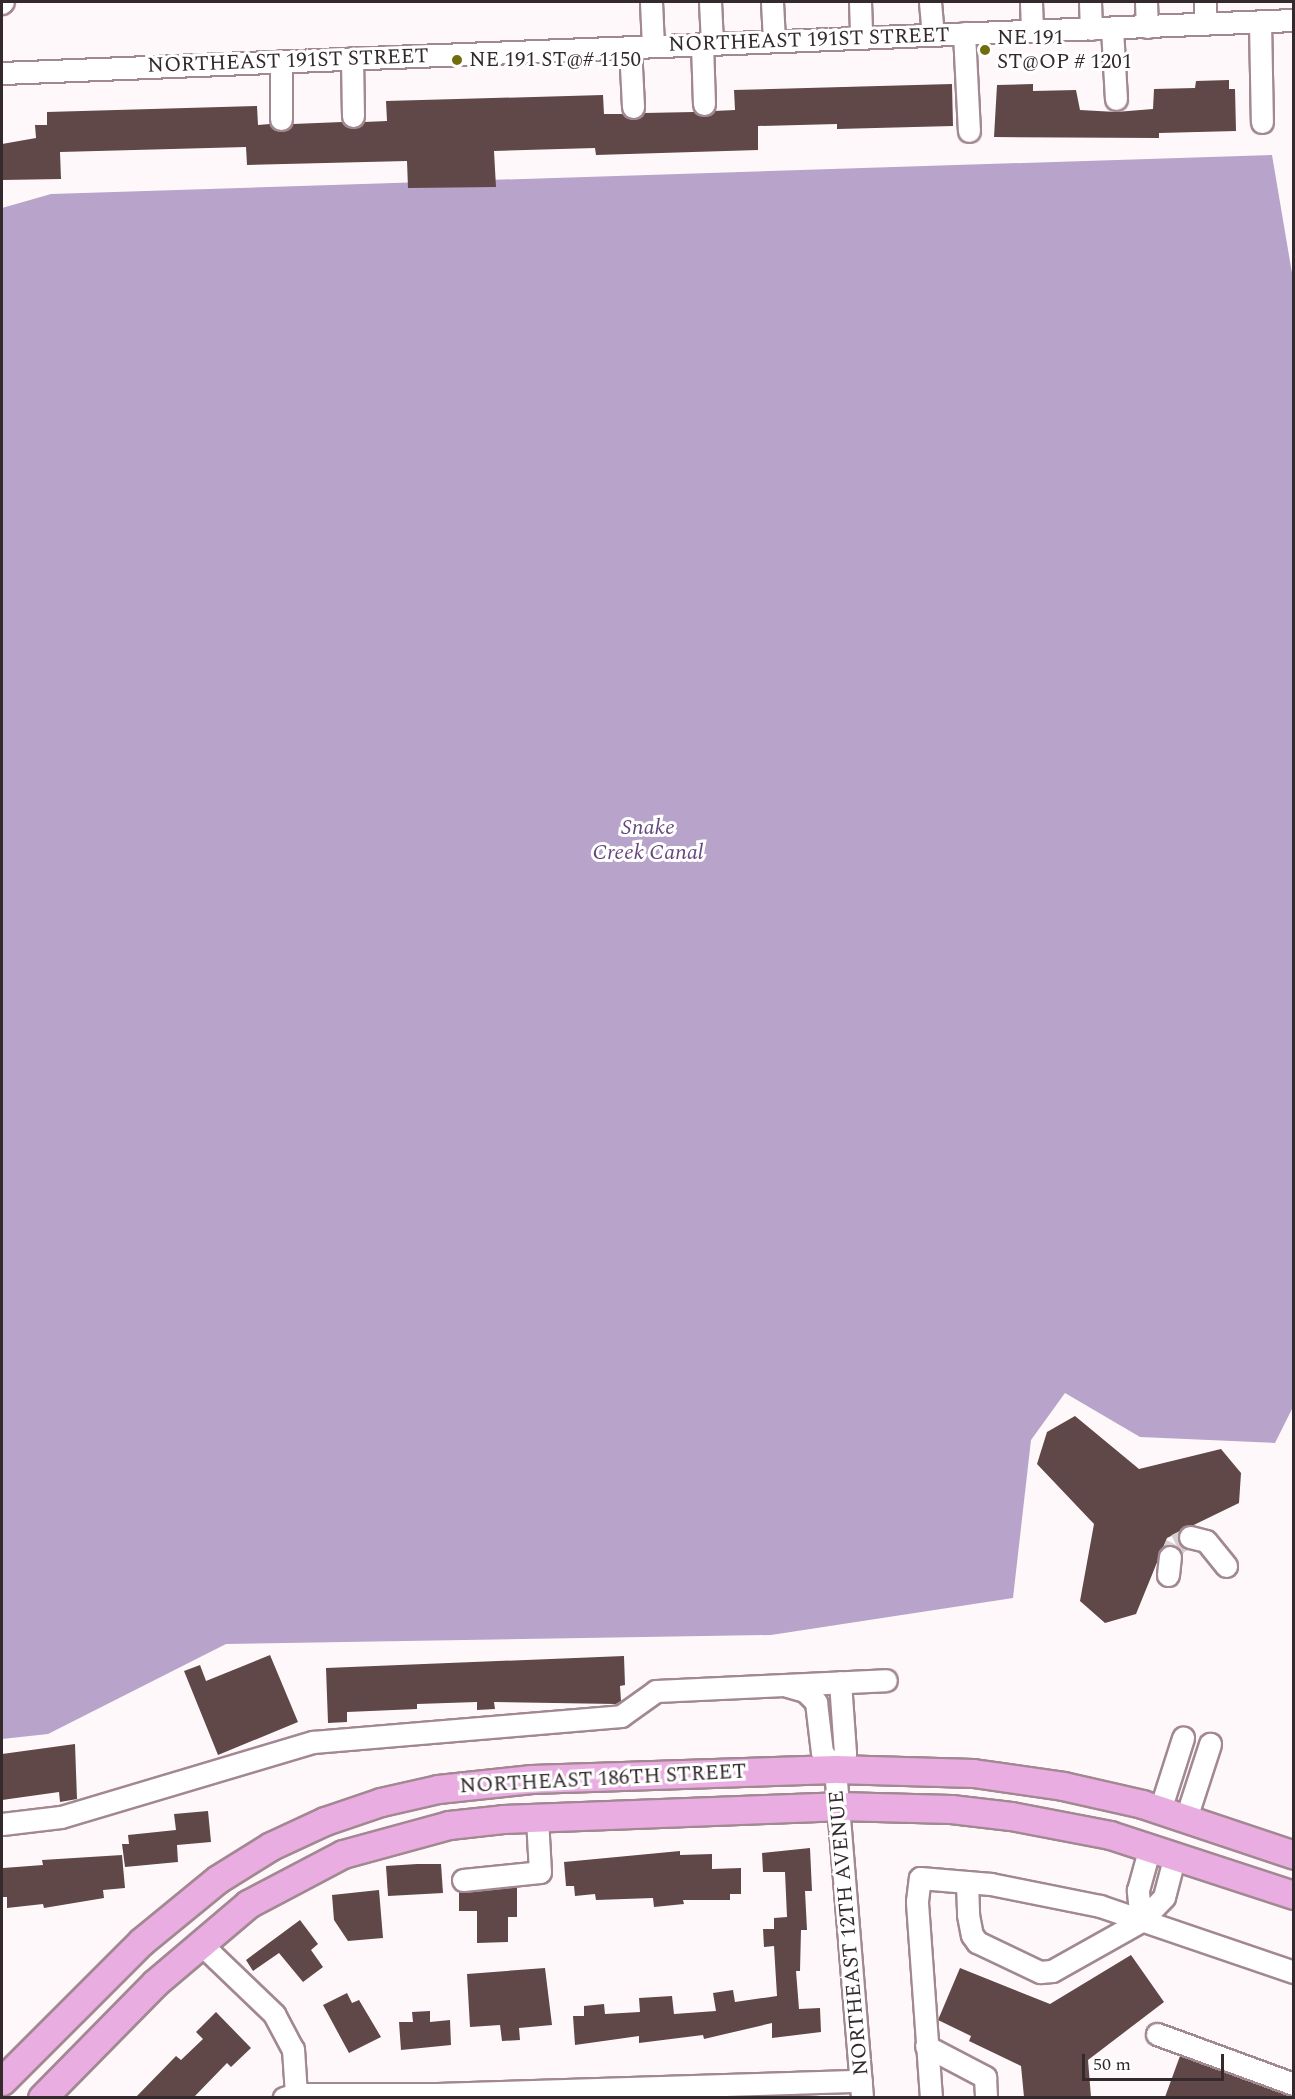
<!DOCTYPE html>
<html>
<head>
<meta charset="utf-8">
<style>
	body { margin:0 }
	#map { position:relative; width:1295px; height:2099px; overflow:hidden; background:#fef8fa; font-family:Spectral,serif }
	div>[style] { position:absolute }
	.water>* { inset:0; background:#b8a3cb }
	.building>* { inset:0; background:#604748 }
	.minor-tunnel>* { height:21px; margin-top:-10.5px; transform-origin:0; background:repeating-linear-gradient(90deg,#d6cfd1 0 21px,transparent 0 31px) }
	.roads { filter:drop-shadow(2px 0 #a28891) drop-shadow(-2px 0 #a28891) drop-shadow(0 2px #a28891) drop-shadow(0 -2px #a28891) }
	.minor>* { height:21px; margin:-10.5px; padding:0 10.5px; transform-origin:10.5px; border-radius:10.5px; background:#fff }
	.major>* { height:27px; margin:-13.5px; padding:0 13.5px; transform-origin:13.5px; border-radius:13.5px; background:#e9ade2 }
	.dots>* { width:16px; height:16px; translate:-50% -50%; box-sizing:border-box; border:3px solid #fff; border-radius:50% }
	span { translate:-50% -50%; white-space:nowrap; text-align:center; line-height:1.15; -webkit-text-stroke:6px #fff; paint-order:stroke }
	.poi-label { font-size:21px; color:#342a2e }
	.left { translate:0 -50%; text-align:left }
	.street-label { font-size:21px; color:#342a2e }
	.water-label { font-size:22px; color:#65477d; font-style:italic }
	.frame { position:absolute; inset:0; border:3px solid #342a2e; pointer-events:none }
	.scale { position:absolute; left:1082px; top:2054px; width:142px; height:27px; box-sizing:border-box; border:3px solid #342a2e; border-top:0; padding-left:8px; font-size:18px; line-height:21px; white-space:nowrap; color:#342a2e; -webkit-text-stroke:4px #fff; paint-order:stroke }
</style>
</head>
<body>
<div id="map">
	<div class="water">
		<i style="clip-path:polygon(1272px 155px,1294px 285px,1294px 1405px,1275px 1443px,1140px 1437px,1065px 1393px,1031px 1440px,1013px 1598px,771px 1635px,226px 1644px,48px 1734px,2px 1739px,2px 208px,51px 194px)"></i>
	</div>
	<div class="building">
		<i style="clip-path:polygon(1229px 80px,1229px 89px,1235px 89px,1236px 131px,1159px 133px,1159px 138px,994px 137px,997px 85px,1033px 84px,1033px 91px,1076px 90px,1080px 110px,1116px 112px,1153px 109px,1154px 89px,1195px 88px,1196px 81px)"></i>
		<i style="clip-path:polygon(952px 84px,953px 126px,837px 129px,837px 124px,758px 126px,758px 150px,596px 155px,595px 148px,494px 151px,496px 187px,408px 188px,407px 161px,247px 165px,246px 147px,60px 152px,61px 179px,2px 180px,2px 144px,36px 138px,35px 125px,47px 125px,47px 112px,257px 106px,258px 125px,270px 124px,282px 132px,293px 124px,342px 122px,354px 129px,364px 122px,387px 121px,386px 101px,603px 95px,604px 114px,622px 114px,633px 120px,644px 113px,694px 112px,704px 117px,714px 111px,735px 110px,734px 90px)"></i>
		<i style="clip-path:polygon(1075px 1416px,1139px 1469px,1221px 1449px,1241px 1473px,1239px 1503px,1167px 1538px,1136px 1614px,1105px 1623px,1080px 1601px,1094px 1524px,1037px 1464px,1047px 1432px)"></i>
		<i style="clip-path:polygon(270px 1655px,298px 1722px,218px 1755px,184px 1671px,200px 1665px,206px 1681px)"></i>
		<i style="clip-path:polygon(624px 1656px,625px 1685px,620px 1686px,621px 1701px,616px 1704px,494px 1702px,495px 1709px,477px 1710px,477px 1702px,417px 1704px,417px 1709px,347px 1712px,347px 1722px,328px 1723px,326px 1668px)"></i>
		<i style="clip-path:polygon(75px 1744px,77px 1799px,60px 1802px,59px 1792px,2px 1800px,2px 1754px)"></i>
		<i style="clip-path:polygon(208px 1811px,211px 1842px,177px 1845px,178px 1862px,125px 1867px,122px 1844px,129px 1844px,128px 1835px,176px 1830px,174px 1814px)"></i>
		<i style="clip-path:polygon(810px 1848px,812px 1891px,805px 1891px,807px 1930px,801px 1930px,800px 1971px,796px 1971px,799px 2009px,820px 2008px,821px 2032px,772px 2038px,772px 2023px,704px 2039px,703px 2035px,639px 2043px,639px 2036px,575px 2045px,573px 2016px,584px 2016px,584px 2006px,604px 2004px,605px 2014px,640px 2012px,639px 1998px,672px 1996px,674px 2014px,716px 2011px,713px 1993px,733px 1990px,735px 2002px,777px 1996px,774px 1946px,764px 1947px,763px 1929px,774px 1929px,774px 1918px,787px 1917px,785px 1872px,763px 1872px,762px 1853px)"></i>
		<i style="clip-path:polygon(680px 1851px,680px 1855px,712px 1854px,712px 1869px,741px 1868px,741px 1894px,730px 1894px,730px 1900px,683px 1900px,684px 1904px,654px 1907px,653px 1898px,596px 1900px,595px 1894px,575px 1896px,574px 1886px,566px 1886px,564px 1862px)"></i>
		<i style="clip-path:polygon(122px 1855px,125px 1888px,103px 1890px,104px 1898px,44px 1908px,43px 1904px,7px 1908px,7px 1897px,2px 1897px,3px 1868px,43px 1865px,42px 1860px)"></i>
		<i style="clip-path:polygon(417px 1864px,441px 1864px,443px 1893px,388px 1896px,386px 1866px)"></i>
		<i style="clip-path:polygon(517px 1887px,517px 1917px,508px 1917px,508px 1942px,477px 1943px,477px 1911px,459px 1911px,459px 1892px)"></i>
		<i style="clip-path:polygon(379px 1890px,383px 1938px,348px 1941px,334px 1920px,332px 1895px)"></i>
		<i style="clip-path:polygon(300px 1920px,318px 1944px,311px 1950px,323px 1967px,303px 1982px,279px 1953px,253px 1971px,246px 1960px)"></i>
		<i style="clip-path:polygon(1131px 1955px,1164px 2002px,1088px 2060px,1091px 2097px,1024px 2097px,1021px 2066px,969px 2041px,971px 2036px,938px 2020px,960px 1968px,1050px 2004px)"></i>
		<i style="clip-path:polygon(545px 1968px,552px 2025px,519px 2028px,520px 2040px,502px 2041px,500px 2025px,470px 2027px,467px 1974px)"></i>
		<i style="clip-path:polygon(347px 1993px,352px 2003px,359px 2000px,381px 2037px,349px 2053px,323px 2005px)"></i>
		<i style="clip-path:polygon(430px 2011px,430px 2022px,450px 2020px,451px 2045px,401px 2050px,399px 2022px,413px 2022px,412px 2012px)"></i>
		<i style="clip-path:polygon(216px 2012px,251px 2048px,231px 2067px,227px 2063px,194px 2097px,136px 2097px,176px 2056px,181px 2060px,203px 2039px,196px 2032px)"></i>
		<i style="clip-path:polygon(1180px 2056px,1293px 2096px,1293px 2097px,1165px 2097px)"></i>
	</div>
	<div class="minor-tunnel">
		<i style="left:1170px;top:1557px;width:14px;rotate:-65deg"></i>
		<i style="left:1176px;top:1544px;width:16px;rotate:-27deg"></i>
	</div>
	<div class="roads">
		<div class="minor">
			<i style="left:651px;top:2px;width:44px;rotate:87.4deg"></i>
			<i style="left:710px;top:2px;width:41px;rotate:87.2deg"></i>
			<i style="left:772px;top:2px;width:39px;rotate:87deg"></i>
			<i style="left:860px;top:2px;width:35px;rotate:88deg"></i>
			<i style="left:930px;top:2px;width:33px;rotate:85deg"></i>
			<i style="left:1031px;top:2px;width:29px;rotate:88deg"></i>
			<i style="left:1090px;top:2px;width:27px;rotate:88deg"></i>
			<i style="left:1146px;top:2px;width:25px;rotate:88deg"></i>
			<i style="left:1205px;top:2px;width:22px;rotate:90deg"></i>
			<i style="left:2px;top:3px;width:1px;rotate:-45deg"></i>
			<i style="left:1260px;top:22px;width:100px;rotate:88.9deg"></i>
			<i style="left:1112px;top:28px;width:71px;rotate:86.8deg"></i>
			<i style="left:964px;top:33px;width:98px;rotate:87.1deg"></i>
			<i style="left:702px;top:44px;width:60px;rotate:88.1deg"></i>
			<i style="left:630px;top:47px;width:60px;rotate:87.1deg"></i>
			<i style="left:352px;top:58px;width:58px;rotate:89deg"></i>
			<i style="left:281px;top:61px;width:58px;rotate:90deg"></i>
			<i style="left:2px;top:73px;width:1293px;rotate:-2.35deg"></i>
			<i style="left:1190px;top:1537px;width:16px;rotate:14deg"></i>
			<i style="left:1206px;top:1541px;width:32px;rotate:51deg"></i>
			<i style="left:1168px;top:1575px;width:18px;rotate:-84deg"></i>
			<i style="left:787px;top:1686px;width:19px;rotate:16deg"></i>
			<i style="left:805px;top:1691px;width:16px;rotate:45deg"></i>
			<i style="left:816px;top:1702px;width:50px;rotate:83.2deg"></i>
			<i style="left:822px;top:1752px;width:21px;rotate:53deg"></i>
			<i style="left:835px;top:1769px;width:19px;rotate:-58deg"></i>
			<i style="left:845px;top:1753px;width:71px;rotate:-94deg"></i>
			<i style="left:835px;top:1769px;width:330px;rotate:85.3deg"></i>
			<i style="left:1160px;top:1810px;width:76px;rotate:-72.3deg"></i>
			<i style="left:1186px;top:1818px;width:78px;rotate:-72deg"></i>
			<i style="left:2px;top:1824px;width:59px;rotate:-6.8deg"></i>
			<i style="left:61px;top:1817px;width:263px;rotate:-16.6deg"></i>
			<i style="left:313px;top:1742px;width:309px;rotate:-4.8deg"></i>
			<i style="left:621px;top:1716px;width:43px;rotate:-35.5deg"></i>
			<i style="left:656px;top:1691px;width:230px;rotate:-2.7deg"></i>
			<i style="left:463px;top:1880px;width:77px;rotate:-5.9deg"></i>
			<i style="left:540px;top:1872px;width:54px;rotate:-93.2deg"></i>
			<i style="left:967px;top:1882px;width:33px;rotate:88deg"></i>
			<i style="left:968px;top:1915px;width:20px;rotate:79deg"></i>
			<i style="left:972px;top:1935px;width:9px;rotate:54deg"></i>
			<i style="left:977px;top:1942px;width:70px;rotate:25.5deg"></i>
			<i style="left:1040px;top:1972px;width:12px;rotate:-5deg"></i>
			<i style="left:1052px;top:1971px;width:102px;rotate:-29.3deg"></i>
			<i style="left:1141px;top:1921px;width:33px;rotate:-46deg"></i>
			<i style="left:1164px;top:1897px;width:43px;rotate:-75.3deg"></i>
			<i style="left:1141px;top:1921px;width:31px;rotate:-96deg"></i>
			<i style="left:1138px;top:1890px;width:45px;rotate:-74.4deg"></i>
			<i style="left:200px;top:1943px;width:103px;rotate:43.8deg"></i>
			<i style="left:274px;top:2014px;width:40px;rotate:62deg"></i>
			<i style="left:293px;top:2049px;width:45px;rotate:86.2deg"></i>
			<i style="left:296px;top:2094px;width:13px;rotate:162deg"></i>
			<i style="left:1157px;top:2034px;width:146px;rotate:20.1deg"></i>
			<i style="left:926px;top:2046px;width:67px;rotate:27.7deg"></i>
			<i style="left:985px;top:2077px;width:21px;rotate:87deg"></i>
			<i style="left:296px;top:2094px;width:141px"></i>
			<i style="left:437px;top:2094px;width:424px;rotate:-1.8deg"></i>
			<i style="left:931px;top:2098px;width:197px;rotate:-94.1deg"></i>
			<i style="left:917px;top:1901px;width:23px;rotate:-83deg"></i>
			<i style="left:920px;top:1878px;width:71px;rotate:4.8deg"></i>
			<i style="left:991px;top:1884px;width:111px;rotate:11.4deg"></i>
			<i style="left:1100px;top:1906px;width:205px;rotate:18.8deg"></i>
		</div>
		<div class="major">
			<i style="left:2px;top:2081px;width:197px;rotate:-45deg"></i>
			<i style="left:141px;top:1942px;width:99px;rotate:-39.3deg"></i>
			<i style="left:218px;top:1879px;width:62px;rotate:-31.9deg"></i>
			<i style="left:271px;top:1846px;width:60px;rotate:-24.8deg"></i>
			<i style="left:325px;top:1821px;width:59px;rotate:-18.7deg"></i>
			<i style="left:381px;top:1802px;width:58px;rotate:-12.8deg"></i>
			<i style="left:438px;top:1789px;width:94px;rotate:-6.1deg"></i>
			<i style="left:531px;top:1779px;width:304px;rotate:-1.9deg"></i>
			<i style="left:835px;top:1769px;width:138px;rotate:1.7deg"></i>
			<i style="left:973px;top:1773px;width:91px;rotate:8.2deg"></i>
			<i style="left:1063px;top:1786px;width:81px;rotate:12.8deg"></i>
			<i style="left:1142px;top:1804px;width:160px;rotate:18.5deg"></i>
			<i style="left:42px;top:2098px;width:161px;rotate:-45.5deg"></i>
			<i style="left:155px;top:1983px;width:122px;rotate:-40.3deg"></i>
			<i style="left:248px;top:1904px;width:107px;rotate:-27.8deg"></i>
			<i style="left:343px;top:1854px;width:110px;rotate:-15.3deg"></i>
			<i style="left:449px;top:1825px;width:54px;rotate:-6.3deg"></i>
			<i style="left:503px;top:1819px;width:335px;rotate:-2.2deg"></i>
			<i style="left:838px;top:1806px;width:113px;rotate:1.5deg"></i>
			<i style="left:951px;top:1809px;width:60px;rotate:6.7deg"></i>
			<i style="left:1011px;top:1816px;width:101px;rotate:10.9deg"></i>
			<i style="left:1110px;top:1835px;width:194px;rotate:18.1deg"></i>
		</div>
	</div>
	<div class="dots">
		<i style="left:985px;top:50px;background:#706d0d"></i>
		<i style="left:457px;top:60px;background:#706d0d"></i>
	</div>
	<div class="poi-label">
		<span class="left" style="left:997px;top:50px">NE 191<br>ST@OP # 1201</span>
		<span class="left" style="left:469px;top:60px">NE 191 ST@# 1150</span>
	</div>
	<div class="street-label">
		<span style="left:809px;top:40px;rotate:-2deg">NORTHEAST 191ST STREET</span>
		<span style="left:288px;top:61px;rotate:-2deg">NORTHEAST 191ST STREET</span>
		<span style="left:603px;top:1779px;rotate:-3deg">NORTHEAST 186TH STREET</span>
		<span style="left:849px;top:1933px;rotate:-95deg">NORTHEAST 12TH AVENUE</span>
	</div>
	<div class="water-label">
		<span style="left:648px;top:840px">Snake<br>Creek Canal</span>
	</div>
	<div class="frame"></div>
	<div class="scale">50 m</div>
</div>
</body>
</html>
